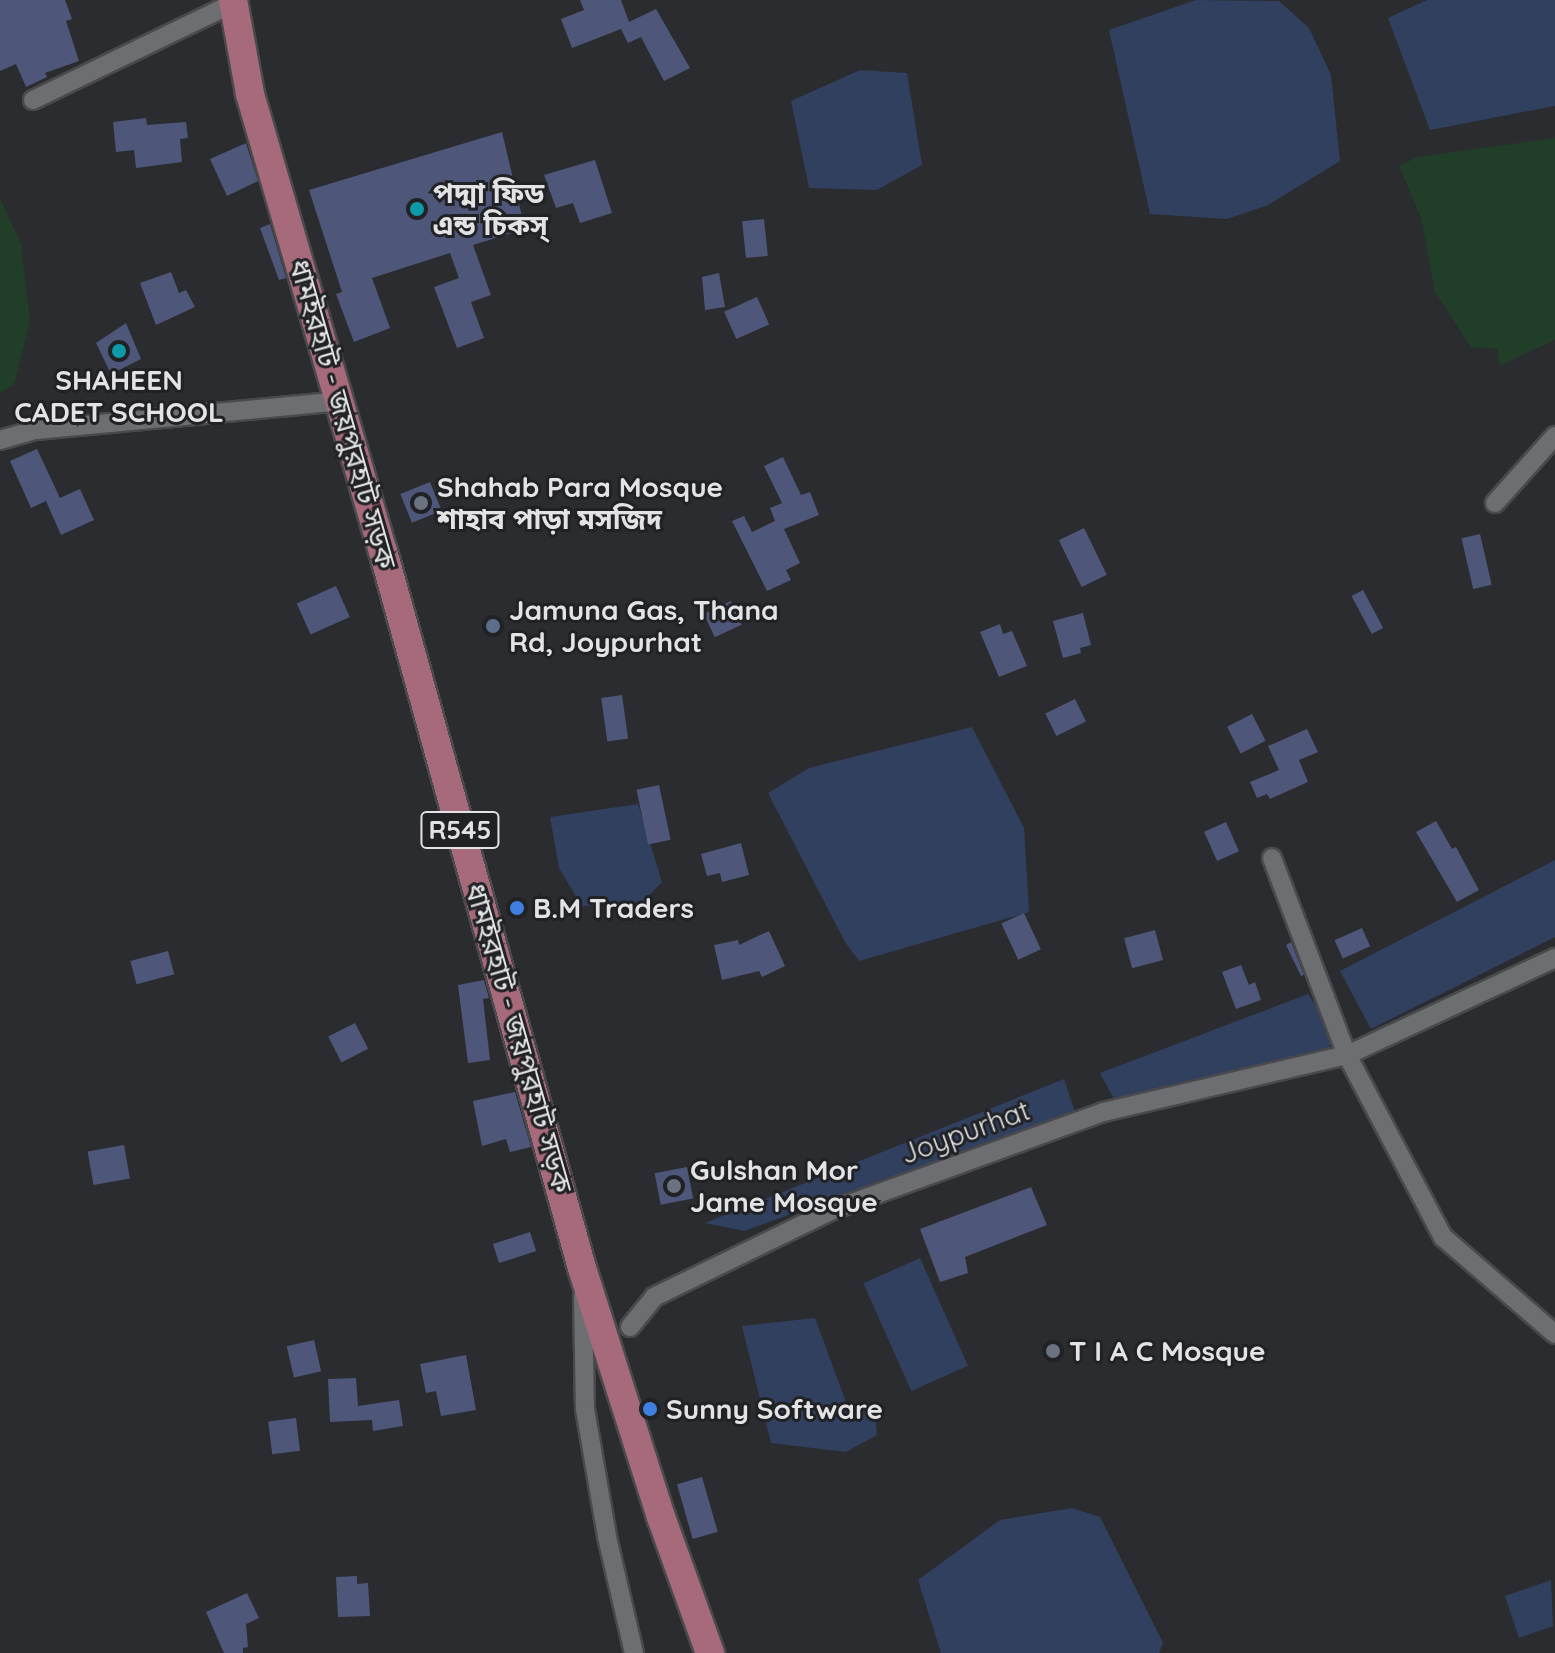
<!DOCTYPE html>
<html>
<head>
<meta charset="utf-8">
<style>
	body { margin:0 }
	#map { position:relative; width:1555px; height:1653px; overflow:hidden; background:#2b2c2f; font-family:Quicksand,"Noto Sans Bengali",sans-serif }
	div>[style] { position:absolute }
	.green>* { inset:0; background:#213e28 }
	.water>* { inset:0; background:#30405e; transform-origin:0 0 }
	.building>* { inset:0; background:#4e5779; transform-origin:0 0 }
	.roads { filter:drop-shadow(2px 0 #4a4a4d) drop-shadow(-2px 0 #4a4a4d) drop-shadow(0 2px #4a4a4d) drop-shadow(0 -2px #4a4a4d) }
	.street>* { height:18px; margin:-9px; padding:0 9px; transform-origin:9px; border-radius:9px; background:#6c6e71 }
	.primary>* { height:28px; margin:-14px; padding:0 14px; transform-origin:14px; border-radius:14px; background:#a76a7b }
	.dots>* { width:22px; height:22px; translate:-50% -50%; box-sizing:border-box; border:4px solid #212225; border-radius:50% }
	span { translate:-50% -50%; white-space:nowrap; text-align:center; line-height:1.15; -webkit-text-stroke:6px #212225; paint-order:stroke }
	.shield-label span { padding:2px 6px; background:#212225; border:2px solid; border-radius:6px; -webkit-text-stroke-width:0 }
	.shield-label { font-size:26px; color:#e3e3e5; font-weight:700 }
	.poi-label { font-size:28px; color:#e3e3e5; font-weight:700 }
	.left { translate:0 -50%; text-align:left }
	.street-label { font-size:28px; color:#e3e3e5 }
</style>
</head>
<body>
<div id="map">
	<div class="green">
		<i style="clip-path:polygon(1555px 138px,1555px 340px,1499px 366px,1498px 349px,1471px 347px,1435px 292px,1421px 218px,1399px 166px,1417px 157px)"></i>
		<i style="clip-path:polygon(0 198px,21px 244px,30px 321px,14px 385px,0 393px)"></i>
	</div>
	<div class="water">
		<i style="clip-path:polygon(1196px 0,1279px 1px,1309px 28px,1331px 75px,1340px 161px,1268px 205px,1227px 219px,1150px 214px,1109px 30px)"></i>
		<i style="clip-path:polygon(1427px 0,1555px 0,1555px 106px,1430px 130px,1388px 18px)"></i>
		<i style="clip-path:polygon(860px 70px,907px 73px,922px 165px,877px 190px,809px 188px,791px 101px)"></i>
		<i style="clip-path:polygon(972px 727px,1024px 828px,1029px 912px,859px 961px,845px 942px,768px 793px,809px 768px)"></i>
		<i style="clip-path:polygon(638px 804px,662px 882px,642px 903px,582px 906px,559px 868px,550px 817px)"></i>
		<i style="clip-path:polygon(1555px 860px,1555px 937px,1371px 1029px,1340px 971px)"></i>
		<i style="clip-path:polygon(1308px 994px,1335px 1033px,1329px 1048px,1116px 1103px,1100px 1073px)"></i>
		<i style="clip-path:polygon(1064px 1079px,1075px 1112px,744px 1231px,705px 1223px)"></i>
		<i style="left:920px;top:1258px;width:118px;height:62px;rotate:66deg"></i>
		<i style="clip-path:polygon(815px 1318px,846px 1402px,874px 1403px,877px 1435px,846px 1452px,771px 1443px,742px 1326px)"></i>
		<i style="clip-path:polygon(1072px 1508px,1100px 1517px,1163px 1643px,1159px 1653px,941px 1653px,918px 1580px,1000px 1520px)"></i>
		<i style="clip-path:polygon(1551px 1580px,1553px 1626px,1519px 1638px,1505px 1596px)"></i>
	</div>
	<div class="building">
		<i style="clip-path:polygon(0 0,65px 0,72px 19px,66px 21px,79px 61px,45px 73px,47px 77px,26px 87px,16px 64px,0 71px)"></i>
		<i style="clip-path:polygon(580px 0,621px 0,629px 22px,656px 9px,690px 68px,664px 81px,641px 37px,628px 43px,621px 29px,572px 48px,561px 19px,584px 10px)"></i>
		<i style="clip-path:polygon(146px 118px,147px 125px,186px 122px,188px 138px,180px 139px,182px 162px,136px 168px,134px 150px,116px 152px,113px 122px)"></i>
		<i style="clip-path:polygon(502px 132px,525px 229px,473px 245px,491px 295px,471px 302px,484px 338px,457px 348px,434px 287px,459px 278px,450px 253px,372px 278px,390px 328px,354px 342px,336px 294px,342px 292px,309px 190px)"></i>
		<i style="clip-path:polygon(246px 143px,258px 181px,227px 196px,210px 159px)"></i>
		<i style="clip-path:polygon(595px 160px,612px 213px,580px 223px,573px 203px,556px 208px,544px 175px)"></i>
		<i style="left:764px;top:219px;width:37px;height:22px;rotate:84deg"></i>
		<i style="clip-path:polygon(270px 224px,286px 278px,279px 280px,260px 228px)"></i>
		<i style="clip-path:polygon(171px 272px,179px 293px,186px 290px,195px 307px,156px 325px,140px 283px)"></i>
		<i style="clip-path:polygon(719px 273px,725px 307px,705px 310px,702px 277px)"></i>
		<i style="left:757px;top:297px;width:30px;height:36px;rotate:66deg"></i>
		<i style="clip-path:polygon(126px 323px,141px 359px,111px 374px,96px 343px)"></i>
		<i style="clip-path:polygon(37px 449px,60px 498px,80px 489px,94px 520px,61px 535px,46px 501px,31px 508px,10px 461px)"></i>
		<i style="clip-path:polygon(783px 457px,801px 495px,810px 492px,819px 515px,784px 529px,800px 563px,786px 570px,791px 580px,767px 591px,732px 521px,744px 516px,752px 532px,775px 521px,770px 508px,782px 503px,764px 466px)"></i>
		<i style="left:430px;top:482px;width:31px;height:32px;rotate:68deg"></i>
		<i style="left:1084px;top:528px;width:52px;height:28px;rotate:64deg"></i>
		<i style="left:1480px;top:534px;width:52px;height:19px;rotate:77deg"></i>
		<i style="left:336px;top:586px;width:34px;height:43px;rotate:66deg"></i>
		<i style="left:1363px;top:590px;width:43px;height:13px;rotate:62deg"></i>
		<i style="left:731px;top:601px;width:26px;height:30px;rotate:65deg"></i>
		<i style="clip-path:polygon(1083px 613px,1091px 645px,1080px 648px,1081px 653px,1063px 658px,1053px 621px)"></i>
		<i style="clip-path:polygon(1000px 624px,1003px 634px,1012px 631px,1027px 666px,999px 677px,980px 632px)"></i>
		<i style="left:622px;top:695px;width:44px;height:21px;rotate:82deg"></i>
		<i style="left:1075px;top:699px;width:25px;height:33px;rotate:64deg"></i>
		<i style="left:1252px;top:714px;width:30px;height:28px;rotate:63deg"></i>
		<i style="clip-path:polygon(1307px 729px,1318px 752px,1299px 760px,1308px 782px,1270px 799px,1267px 794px,1257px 798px,1250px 782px,1279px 770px,1268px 746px)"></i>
		<i style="left:659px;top:785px;width:56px;height:23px;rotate:78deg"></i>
		<i style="clip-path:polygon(1436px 821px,1452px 849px,1456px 847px,1479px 890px,1457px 902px,1416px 832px)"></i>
		<i style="left:1226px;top:822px;width:32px;height:24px;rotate:66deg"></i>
		<i style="clip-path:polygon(741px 843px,749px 875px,722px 882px,720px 873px,707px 876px,701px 854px)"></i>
		<i style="left:1024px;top:913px;width:40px;height:25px;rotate:65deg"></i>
		<i style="left:1362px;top:928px;width:20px;height:30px;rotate:66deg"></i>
		<i style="left:1155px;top:930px;width:31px;height:32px;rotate:75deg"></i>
		<i style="clip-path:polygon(769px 931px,785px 966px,762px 977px,759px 971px,722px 980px,714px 945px,738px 940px,739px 945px)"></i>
		<i style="clip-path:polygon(1291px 942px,1304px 975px,1301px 976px,1286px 945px)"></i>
		<i style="left:168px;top:951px;width:24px;height:39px;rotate:75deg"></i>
		<i style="clip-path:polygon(1241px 965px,1249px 985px,1255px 982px,1261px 1000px,1236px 1009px,1222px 972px)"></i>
		<i style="clip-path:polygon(484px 980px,489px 998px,483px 999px,490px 1060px,468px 1063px,458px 985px)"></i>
		<i style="left:355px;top:1023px;width:29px;height:30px;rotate:63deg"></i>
		<i style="clip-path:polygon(515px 1092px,531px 1147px,510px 1152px,506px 1139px,482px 1146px,473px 1101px)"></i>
		<i style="left:124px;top:1145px;width:34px;height:37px;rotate:80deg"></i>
		<i style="left:687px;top:1167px;width:32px;height:33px;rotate:79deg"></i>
		<i style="clip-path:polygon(1031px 1187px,1047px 1225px,965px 1257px,968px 1273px,940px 1282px,920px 1229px)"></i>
		<i style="left:530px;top:1232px;width:20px;height:39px;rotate:72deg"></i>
		<i style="left:314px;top:1340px;width:32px;height:28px;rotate:77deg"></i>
		<i style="clip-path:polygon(466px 1355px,476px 1410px,441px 1416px,436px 1391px,426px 1393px,420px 1364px)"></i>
		<i style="clip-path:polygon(356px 1378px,358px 1406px,399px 1400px,403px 1426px,373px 1431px,372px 1420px,330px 1422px,328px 1379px)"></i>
		<i style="left:296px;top:1418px;width:33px;height:28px;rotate:83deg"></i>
		<i style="left:702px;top:1477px;width:57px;height:26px;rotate:74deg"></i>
		<i style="clip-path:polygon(357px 1576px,357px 1584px,368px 1583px,370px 1616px,338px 1617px,336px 1577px)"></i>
		<i style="clip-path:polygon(247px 1593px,259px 1618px,246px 1624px,248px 1647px,243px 1648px,243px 1653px,224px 1653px,206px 1612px)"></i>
	</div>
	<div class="roads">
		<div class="street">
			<i style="left:33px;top:100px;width:223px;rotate:-25.8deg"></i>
			<i style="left:0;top:440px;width:37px;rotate:-16deg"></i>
			<i style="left:36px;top:430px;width:305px;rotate:-5.4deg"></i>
			<i style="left:1495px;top:503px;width:90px;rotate:-48.2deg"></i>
			<i style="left:1272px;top:858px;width:211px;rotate:69.2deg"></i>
			<i style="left:1347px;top:1055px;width:206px;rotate:62.2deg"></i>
			<i style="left:1443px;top:1237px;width:148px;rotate:40.9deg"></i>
			<i style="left:583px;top:1297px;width:112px;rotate:89deg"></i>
			<i style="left:585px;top:1409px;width:130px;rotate:80.2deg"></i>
			<i style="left:607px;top:1537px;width:119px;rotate:76.9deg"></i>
			<i style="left:630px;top:1327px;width:38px;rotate:-51deg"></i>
			<i style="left:654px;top:1297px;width:196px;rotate:-26deg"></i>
			<i style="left:830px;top:1211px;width:291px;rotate:-19.9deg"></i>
			<i style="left:1104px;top:1112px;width:250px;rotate:-13.2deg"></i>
			<i style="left:1347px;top:1055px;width:230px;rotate:-25deg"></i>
		</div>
		<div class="primary">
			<i style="left:233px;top:0;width:96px;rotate:79.7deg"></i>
			<i style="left:250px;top:94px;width:476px;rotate:73.8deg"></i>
			<i style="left:383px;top:551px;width:744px;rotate:74.49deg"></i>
			<i style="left:582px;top:1268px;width:261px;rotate:72.4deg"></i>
			<i style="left:661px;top:1517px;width:145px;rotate:70.2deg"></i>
		</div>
	</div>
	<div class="dots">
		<i style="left:417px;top:209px;background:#0f9aa8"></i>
		<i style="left:119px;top:351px;background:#0f9aa8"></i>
		<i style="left:421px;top:503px;background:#6b7280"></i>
		<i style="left:493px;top:626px;background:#5c6f8a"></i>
		<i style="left:517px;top:908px;background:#3f7fe0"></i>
		<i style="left:674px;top:1186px;background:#6b7280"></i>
		<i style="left:1053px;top:1351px;background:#6b7280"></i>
		<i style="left:650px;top:1409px;background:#3f7fe0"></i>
	</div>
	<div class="shield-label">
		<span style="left:460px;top:830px">R545</span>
	</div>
	<div class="poi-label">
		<span class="left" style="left:433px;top:209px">পদ্মা ফিড<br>এন্ড চিকস্‌</span>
		<span style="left:119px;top:396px">SHAHEEN<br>CADET SCHOOL</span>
		<span class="left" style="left:437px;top:503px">Shahab Para Mosque<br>শাহাব পাড়া মসজিদ</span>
		<span class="left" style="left:509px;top:626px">Jamuna Gas, Thana<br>Rd, Joypurhat</span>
		<span class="left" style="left:533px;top:908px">B.M Traders</span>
		<span class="left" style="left:690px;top:1186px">Gulshan Mor<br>Jame Mosque</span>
		<span class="left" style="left:1069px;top:1351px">T I A C Mosque</span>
		<span class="left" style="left:666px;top:1409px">Sunny Software</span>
	</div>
	<div class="street-label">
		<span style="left:343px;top:414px;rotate:74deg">ধামইরহাট - জয়পুরহাট সড়ক</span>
		<span style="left:519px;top:1038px;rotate:74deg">ধামইরহাট - জয়পুরহাট সড়ক</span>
		<span style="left:965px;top:1132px;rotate:-20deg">Joypurhat</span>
	</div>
</div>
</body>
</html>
